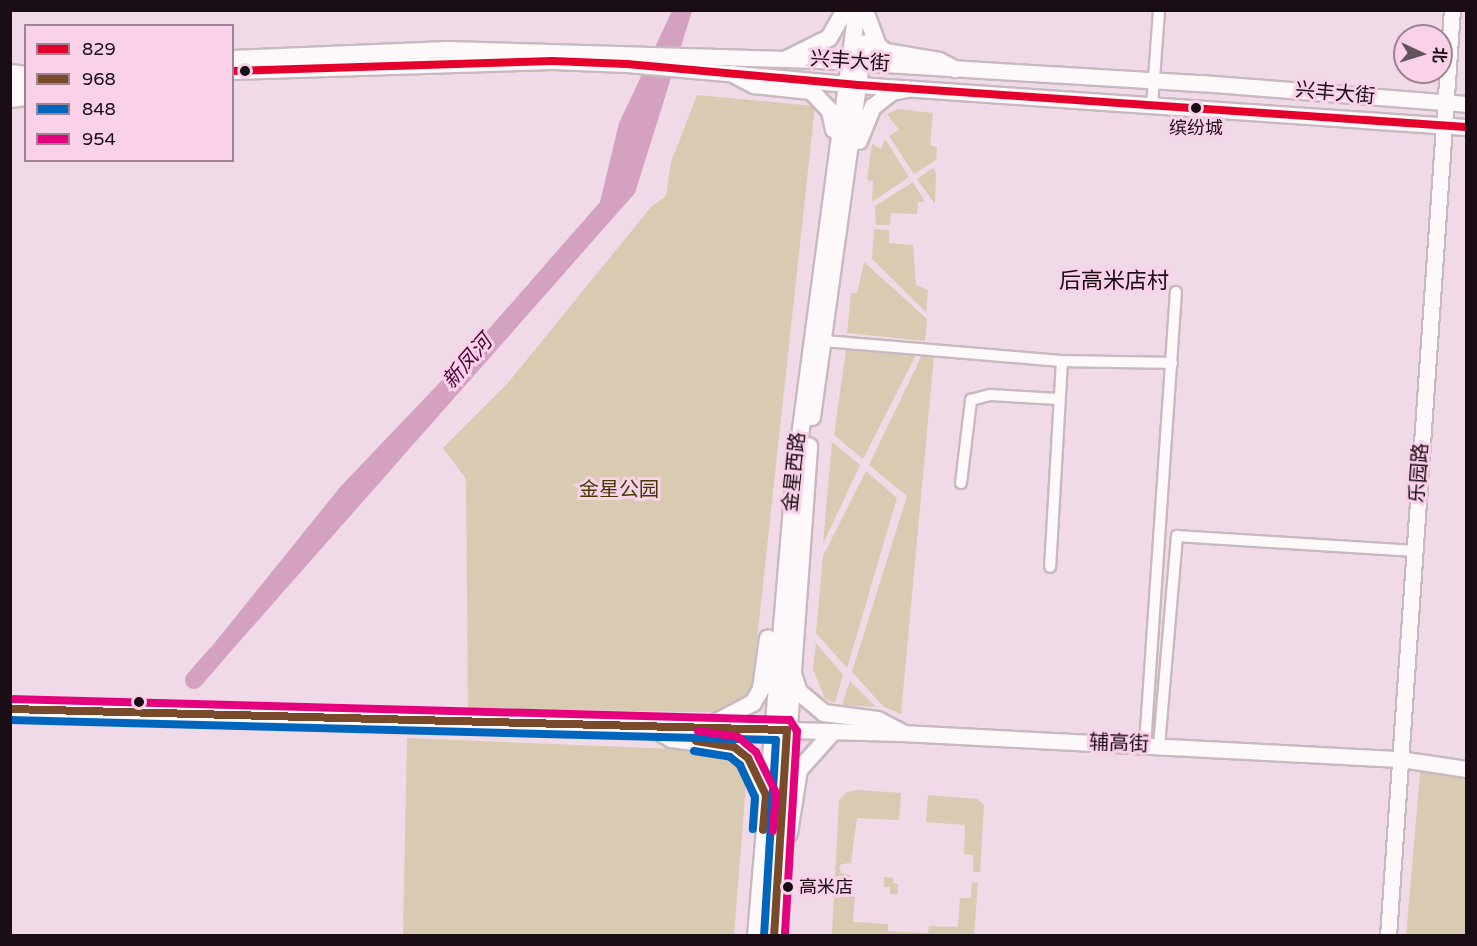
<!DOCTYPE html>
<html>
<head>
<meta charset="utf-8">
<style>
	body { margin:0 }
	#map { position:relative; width:1477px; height:946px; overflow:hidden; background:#f0dae7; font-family:"Varela Round","Noto Sans SC",sans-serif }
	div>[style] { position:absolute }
	.green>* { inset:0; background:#d8cbb1 }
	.water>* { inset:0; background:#d4a2c0 }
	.river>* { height:18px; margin:-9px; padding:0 9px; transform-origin:9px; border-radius:9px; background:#d4a2c0 }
	.roads { filter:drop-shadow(2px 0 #c8b8c0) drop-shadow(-2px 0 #c8b8c0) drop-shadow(0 2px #c8b8c0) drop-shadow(0 -2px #c8b8c0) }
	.street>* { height:10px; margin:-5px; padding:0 5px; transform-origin:5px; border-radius:5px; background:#fdf9fb }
	.secondary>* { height:15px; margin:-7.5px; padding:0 7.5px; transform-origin:7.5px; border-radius:7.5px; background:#fdf9fb }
	.primary>* { height:16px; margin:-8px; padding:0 8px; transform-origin:8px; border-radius:8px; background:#fdf9fb }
	.bus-1>* { height:8px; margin:-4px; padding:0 4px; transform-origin:4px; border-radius:4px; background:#e4002b }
	.bus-2>* { height:8px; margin:-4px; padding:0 4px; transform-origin:4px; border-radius:4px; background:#7a4b2a }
	.bus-3>* { height:8px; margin:-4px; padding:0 4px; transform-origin:4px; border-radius:4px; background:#0065bd }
	.bus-4>* { height:8px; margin:-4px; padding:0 4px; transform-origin:4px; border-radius:4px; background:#e5007d }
	.dots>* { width:16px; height:16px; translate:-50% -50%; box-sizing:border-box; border:3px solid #f9d1e8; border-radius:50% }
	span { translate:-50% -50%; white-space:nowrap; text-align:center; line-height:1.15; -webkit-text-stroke:6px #f9d1e8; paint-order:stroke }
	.bus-label { font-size:18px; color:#190c14 }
	.left { translate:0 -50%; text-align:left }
	.street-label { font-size:20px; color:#190c14 }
	.park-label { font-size:20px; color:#433d04 }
	.water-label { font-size:21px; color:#4d0138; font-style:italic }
	.quarter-label { font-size:22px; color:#190c14 }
	.frame { position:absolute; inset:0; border:12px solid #190c14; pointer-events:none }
	.legend { position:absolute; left:24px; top:24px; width:210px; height:138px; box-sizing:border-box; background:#f9d1e8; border:2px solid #9f8293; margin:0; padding:8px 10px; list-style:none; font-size:18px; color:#190c14 }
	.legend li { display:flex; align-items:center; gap:12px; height:30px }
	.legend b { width:30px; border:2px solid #9f8293 }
	.north { position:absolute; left:1393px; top:24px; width:60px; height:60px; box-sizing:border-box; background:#f9d1e8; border:2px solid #9f8293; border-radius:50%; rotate:94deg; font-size:16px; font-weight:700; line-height:24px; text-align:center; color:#190c14 }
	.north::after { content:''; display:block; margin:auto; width:21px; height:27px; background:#64545e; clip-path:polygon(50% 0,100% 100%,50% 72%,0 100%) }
</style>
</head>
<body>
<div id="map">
	<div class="green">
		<i style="clip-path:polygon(697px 95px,815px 106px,749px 713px,468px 708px,466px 479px,443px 448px,507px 384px,651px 207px,666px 196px,671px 162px)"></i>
		<i style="clip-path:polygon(898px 109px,933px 113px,930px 145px,937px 147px,936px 160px,914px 174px,889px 136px,899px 130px,887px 114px)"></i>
		<i style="clip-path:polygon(885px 139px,909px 177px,872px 202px,873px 181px,867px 180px,872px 144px,881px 149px)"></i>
		<i style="clip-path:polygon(933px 168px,936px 173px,935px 204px,917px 179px)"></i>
		<i style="clip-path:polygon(913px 182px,925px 202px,918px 202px,917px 214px,891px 213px,890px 225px,876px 225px,875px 206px)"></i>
		<i style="clip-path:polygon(874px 229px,889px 230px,889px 243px,913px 245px,916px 285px,928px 290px,926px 312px,872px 259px)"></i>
		<i style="clip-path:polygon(864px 262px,927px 319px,925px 341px,847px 333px,851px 293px,857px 293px)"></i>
		<i style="clip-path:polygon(846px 350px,916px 355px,863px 459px,834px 435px)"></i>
		<i style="clip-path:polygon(922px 355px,934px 356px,901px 714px,884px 707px,852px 672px,907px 496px,869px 465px)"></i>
		<i style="clip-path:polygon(832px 442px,860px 465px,823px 544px)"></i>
		<i style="clip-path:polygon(866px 471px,897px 498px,847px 668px,816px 633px,823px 556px)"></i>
		<i style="clip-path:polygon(816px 643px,843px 675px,835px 703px,825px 699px,813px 669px)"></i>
		<i style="clip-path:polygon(850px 681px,876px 707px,842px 705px)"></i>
		<i style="clip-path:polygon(407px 738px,724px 751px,747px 772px,734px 935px,403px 936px)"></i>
		<i style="clip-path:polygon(1421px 762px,1466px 769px,1466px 935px,1406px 936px)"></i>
		<i style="clip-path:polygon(859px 790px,901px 793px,899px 820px,857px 818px,851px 863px,841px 864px,839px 868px,841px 873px,850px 875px,849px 896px,855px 897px,853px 922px,888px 924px,888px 931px,928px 933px,929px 926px,958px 927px,960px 898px,971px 898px,972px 882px,978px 883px,974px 935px,832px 934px,839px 800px,847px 792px)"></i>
		<i style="clip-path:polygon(928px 795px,978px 799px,984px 805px,980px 872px,973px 872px,973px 855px,964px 854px,965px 825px,926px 822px)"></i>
		<i style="clip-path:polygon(884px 877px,893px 878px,893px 883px,898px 884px,898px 894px,890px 894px,890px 887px,884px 887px)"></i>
	</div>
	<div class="water">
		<i style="clip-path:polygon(672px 11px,692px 11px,635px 193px,209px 676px,192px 671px,341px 486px,467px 354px,600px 202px,619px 123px)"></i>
	</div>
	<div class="river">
		<i style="left:194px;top:680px;width:33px;rotate:-49deg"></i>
	</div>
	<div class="roads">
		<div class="street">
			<i style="left:1152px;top:106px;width:96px;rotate:-85.8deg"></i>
			<i style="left:823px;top:341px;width:240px;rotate:4.8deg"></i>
			<i style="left:1062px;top:361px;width:206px;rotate:93.3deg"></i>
			<i style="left:1062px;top:361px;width:110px;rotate:1deg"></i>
			<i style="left:961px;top:483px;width:84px;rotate:-83.1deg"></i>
			<i style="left:971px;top:400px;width:20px;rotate:-15deg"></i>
			<i style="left:990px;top:395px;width:68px;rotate:3.4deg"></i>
			<i style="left:1145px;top:745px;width:454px;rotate:-86.1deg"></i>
			<i style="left:1159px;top:746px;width:211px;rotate:-85.1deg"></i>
			<i style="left:1177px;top:536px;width:238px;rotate:3.6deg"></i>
		</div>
		<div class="secondary">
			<i style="left:232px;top:58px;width:216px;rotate:-2.4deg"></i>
			<i style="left:448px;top:49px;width:372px;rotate:1.7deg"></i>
			<i style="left:820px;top:60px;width:382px;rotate:3.5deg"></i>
			<i style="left:1201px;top:83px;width:266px;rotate:4.5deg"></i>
			<i style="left:232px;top:71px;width:320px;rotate:-1.8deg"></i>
			<i style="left:552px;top:61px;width:75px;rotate:2.3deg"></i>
			<i style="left:627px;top:64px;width:232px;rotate:5.2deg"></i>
			<i style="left:858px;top:85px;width:609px;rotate:3.95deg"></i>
			<i style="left:10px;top:72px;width:16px;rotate:7deg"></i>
			<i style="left:10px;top:85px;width:16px;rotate:-11deg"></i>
			<i style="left:10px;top:99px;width:16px;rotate:-7deg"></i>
			<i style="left:10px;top:709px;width:892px;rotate:1.54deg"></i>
			<i style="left:902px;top:733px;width:499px;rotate:3deg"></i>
			<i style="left:1400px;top:759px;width:67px;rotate:8.6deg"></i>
			<i style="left:1388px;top:936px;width:928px;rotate:-86.05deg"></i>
		</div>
		<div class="primary">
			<i style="left:867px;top:16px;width:32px;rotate:70deg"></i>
			<i style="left:878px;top:46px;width:10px;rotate:37deg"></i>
			<i style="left:886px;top:52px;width:54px;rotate:9.6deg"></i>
			<i style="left:939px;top:61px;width:18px;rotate:27deg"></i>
			<i style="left:787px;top:59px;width:47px;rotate:-26.6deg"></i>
			<i style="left:829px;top:38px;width:32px;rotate:-60deg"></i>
			<i style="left:733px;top:74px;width:24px;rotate:28deg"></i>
			<i style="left:754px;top:85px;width:57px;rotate:6deg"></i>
			<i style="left:811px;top:91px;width:28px;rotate:46deg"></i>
			<i style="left:830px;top:111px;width:19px;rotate:78deg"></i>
			<i style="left:859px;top:141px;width:37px;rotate:-68deg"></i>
			<i style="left:873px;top:107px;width:24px;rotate:-38deg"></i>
			<i style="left:892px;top:92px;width:15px;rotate:-11deg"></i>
			<i style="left:812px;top:417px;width:377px;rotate:-82.1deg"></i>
			<i style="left:793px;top:674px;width:19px;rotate:72deg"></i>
			<i style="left:799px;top:692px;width:33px;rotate:40deg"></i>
			<i style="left:824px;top:713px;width:54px;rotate:7.4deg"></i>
			<i style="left:878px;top:720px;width:27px;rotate:28deg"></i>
			<i style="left:648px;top:725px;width:27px;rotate:31deg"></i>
			<i style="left:671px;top:739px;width:64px;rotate:7.2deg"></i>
			<i style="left:734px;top:747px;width:18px;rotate:38deg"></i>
			<i style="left:748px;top:758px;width:41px;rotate:64.1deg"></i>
			<i style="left:707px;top:727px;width:52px;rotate:-27.6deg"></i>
			<i style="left:753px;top:703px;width:16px;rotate:-60deg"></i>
			<i style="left:761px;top:689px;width:51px;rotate:-82.2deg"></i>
			<i style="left:789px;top:833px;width:64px;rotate:-81deg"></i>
			<i style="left:799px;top:770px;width:51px;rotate:-48.2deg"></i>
			<i style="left:756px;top:936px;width:464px;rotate:-85.2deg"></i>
			<i style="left:795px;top:474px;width:468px;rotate:-82.4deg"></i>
			<i style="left:774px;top:936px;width:491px;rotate:-85.9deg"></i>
		</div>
	</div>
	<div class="bus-1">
		<i style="left:232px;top:71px;width:320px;rotate:-1.8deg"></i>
		<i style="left:552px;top:61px;width:75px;rotate:2.3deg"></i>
		<i style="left:627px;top:64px;width:232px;rotate:5.2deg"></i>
		<i style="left:858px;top:85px;width:609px;rotate:3.95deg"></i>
	</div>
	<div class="bus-2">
		<i style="left:10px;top:709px;width:777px;rotate:1.55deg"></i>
		<i style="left:787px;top:730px;width:206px;rotate:93.6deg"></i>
		<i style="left:696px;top:741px;width:38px;rotate:9deg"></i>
		<i style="left:734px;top:747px;width:18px;rotate:38deg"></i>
		<i style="left:748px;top:758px;width:41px;rotate:64.1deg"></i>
		<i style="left:766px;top:795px;width:35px;rotate:95deg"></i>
	</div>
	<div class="bus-3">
		<i style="left:10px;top:720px;width:766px;rotate:1.5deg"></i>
		<i style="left:776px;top:740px;width:195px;rotate:93.5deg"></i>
		<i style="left:694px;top:751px;width:36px;rotate:9deg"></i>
		<i style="left:730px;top:757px;width:13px;rotate:39deg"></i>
		<i style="left:740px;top:765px;width:35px;rotate:65deg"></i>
		<i style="left:755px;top:797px;width:32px;rotate:94deg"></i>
	</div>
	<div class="bus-4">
		<i style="left:10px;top:699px;width:780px;rotate:1.54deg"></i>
		<i style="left:790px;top:720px;width:13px;rotate:58deg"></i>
		<i style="left:797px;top:731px;width:205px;rotate:93.4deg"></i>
		<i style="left:698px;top:731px;width:40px;rotate:8.5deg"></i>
		<i style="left:738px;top:737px;width:23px;rotate:40deg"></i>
		<i style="left:756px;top:752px;width:46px;rotate:64deg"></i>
		<i style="left:776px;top:793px;width:38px;rotate:95deg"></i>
	</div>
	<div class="dots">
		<i style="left:245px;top:71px;background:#190c14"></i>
		<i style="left:1196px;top:108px;background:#190c14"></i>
		<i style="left:139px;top:702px;background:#190c14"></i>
		<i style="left:788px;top:887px;background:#190c14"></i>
	</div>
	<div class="bus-label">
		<span style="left:1196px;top:128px">缤纷城</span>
		<span class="left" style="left:799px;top:887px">高米店</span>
	</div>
	<div class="street-label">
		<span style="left:850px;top:62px;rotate:4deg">兴丰大街</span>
		<span style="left:1335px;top:94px;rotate:5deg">兴丰大街</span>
		<span style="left:795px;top:472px;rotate:-84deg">金星西路</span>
		<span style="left:1420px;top:473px;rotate:-86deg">乐园路</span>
		<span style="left:1119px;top:744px;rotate:2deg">辅高街</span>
	</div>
	<div class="park-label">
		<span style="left:619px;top:490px">金星公园</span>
	</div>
	<div class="water-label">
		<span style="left:468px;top:362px;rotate:-49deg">新凤河</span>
	</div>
	<div class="quarter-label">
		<span style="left:1114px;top:282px">后高米店村</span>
	</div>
	<div class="frame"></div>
	<ul class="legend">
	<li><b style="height:8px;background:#e4002b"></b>829</li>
	<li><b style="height:8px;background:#7a4b2a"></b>968</li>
	<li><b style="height:8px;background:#0065bd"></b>848</li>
	<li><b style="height:8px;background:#e5007d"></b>954</li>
	</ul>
	<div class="north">北</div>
</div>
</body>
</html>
